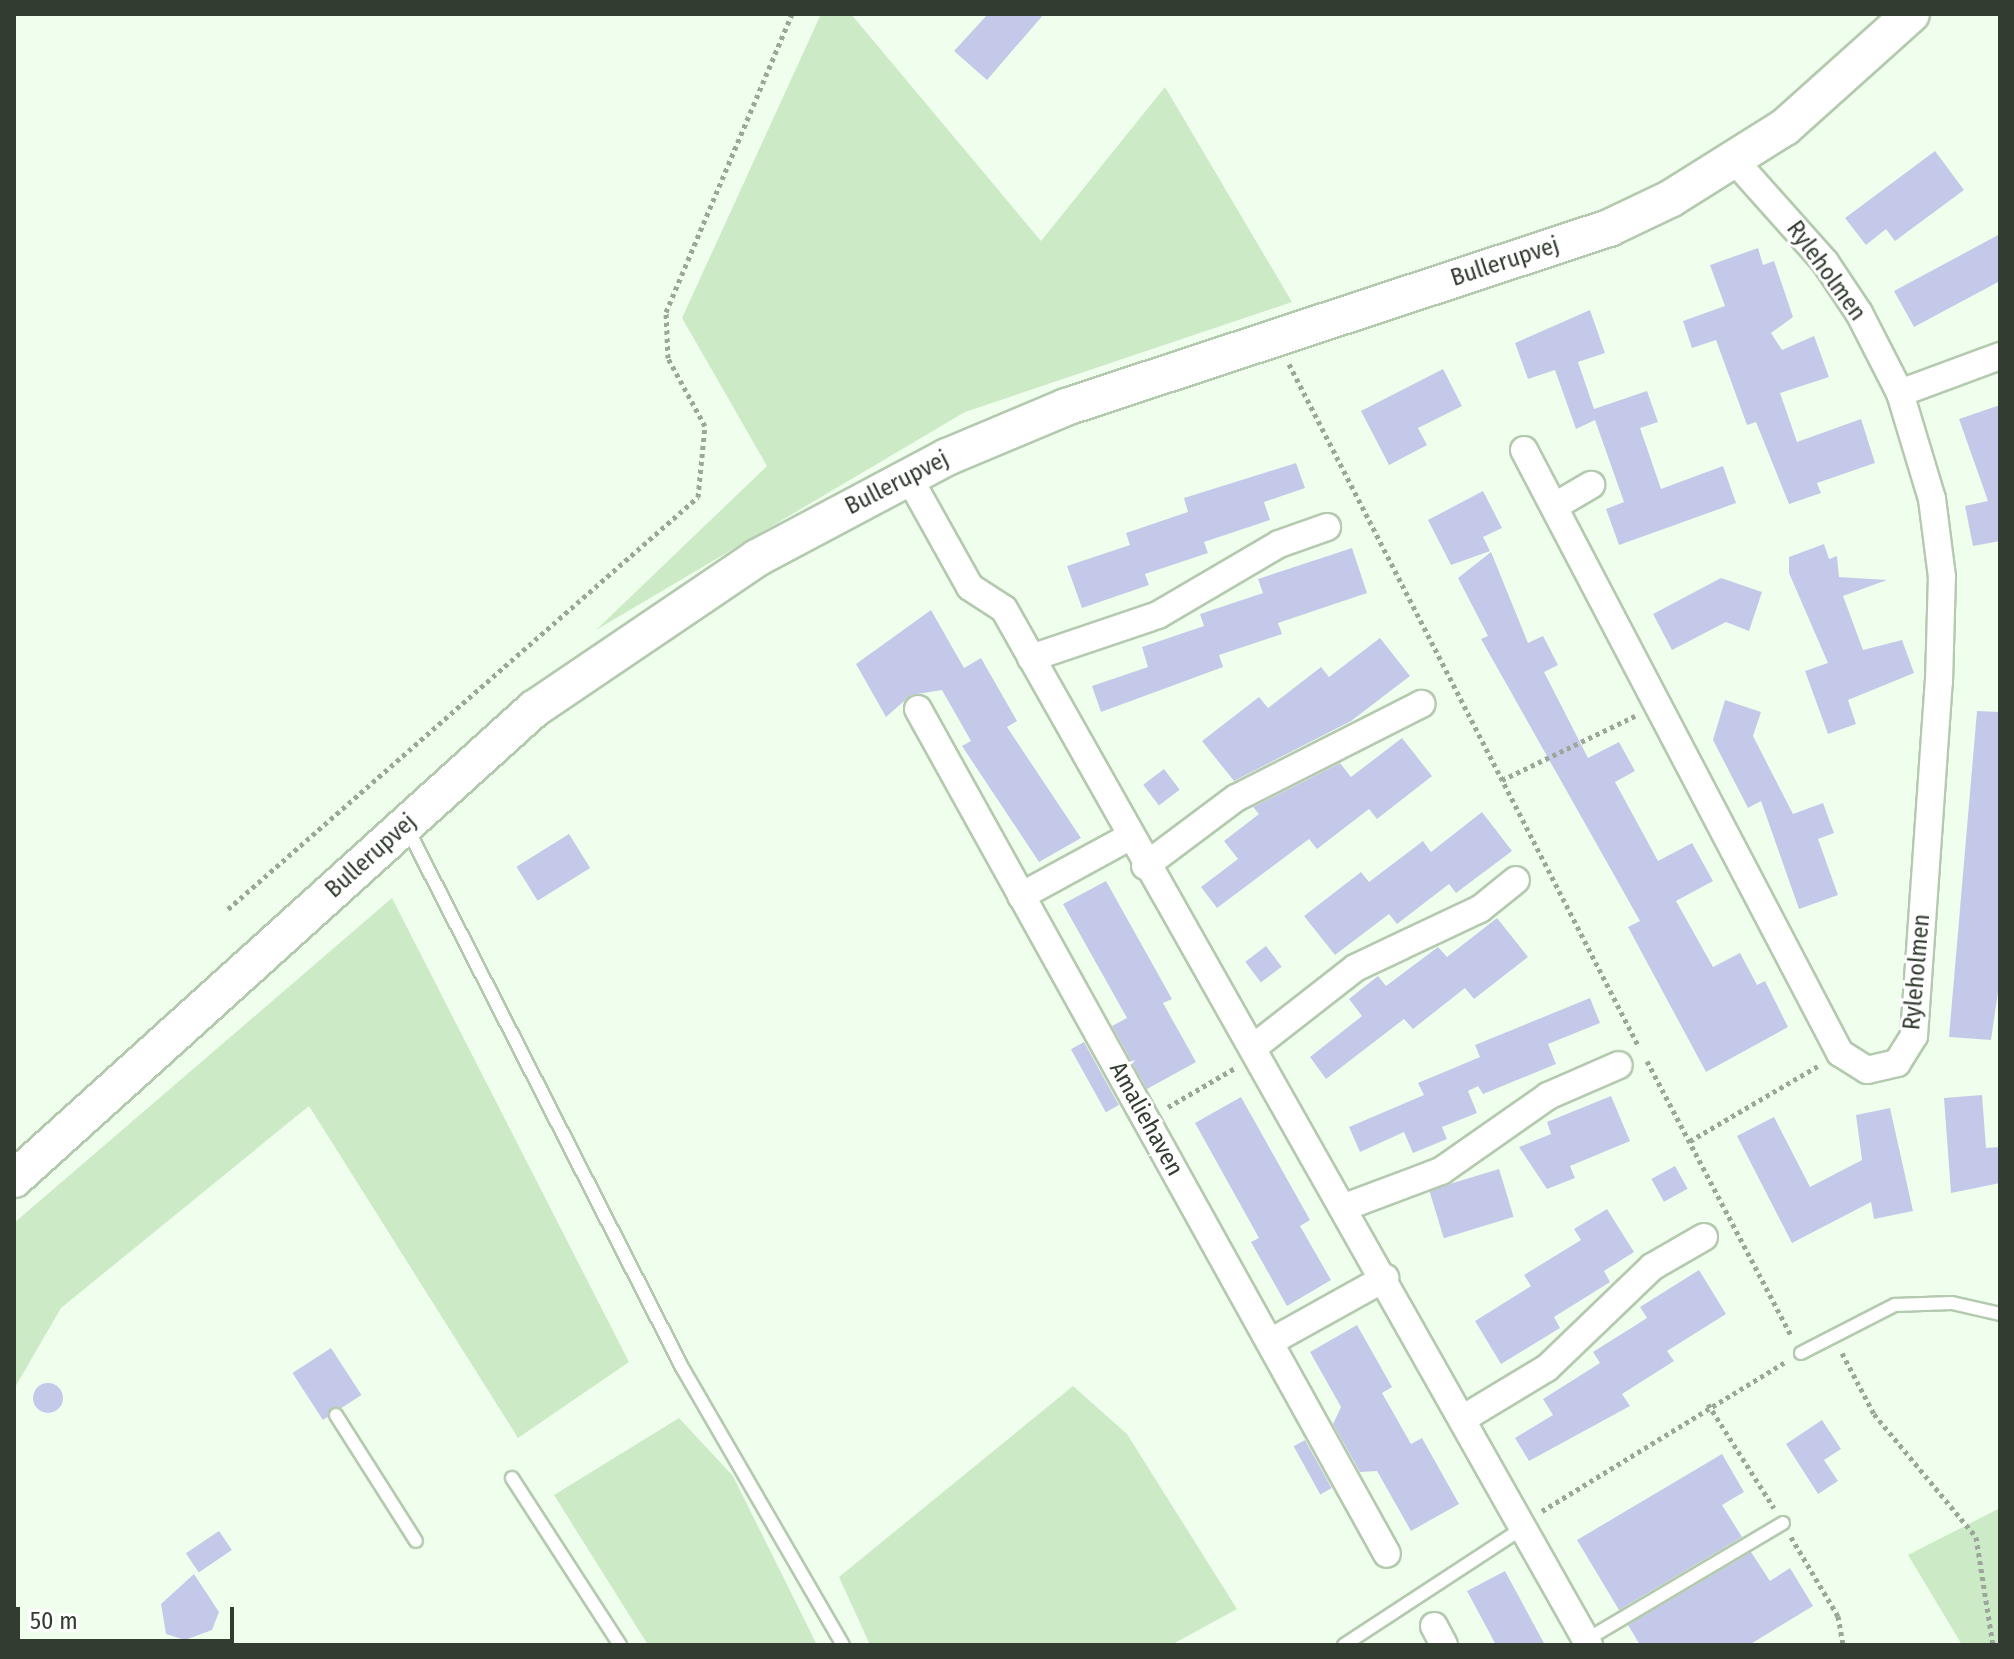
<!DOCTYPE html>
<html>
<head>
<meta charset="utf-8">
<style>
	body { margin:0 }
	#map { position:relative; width:2014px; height:1659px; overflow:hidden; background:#f0feed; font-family:"Fira Sans Condensed",sans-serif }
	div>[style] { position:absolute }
	.green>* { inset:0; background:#cdeac6 }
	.building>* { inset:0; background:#c5c9e9; transform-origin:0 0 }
	.round { border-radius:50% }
	.path>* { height:5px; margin-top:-2.5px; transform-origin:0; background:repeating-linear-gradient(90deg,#9ca799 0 4px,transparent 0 8px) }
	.roads { filter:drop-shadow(2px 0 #b4caaf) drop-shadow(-2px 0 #b4caaf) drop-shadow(0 2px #b4caaf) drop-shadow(0 -2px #b4caaf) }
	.lane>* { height:12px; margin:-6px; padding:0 6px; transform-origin:6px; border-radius:6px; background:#fff }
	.street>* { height:26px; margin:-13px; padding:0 13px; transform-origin:13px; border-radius:13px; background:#fff }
	.secondary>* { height:36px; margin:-18px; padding:0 18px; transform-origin:18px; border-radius:18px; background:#fff }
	span { translate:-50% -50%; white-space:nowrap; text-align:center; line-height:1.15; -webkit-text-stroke:6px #fff; paint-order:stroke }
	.street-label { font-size:24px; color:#333c31 }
	.frame { position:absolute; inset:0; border:16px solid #333c31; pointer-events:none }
	.scale { position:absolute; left:16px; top:1607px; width:218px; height:36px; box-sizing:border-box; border:4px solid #333c31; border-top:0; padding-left:10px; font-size:24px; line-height:28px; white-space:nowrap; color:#333c31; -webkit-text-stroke:6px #fff; paint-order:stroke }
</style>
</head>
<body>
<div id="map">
	<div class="green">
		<i style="clip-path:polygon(821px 14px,851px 14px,1041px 241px,1165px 87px,1292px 302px,965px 412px,596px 630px,767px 466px,682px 318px)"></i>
		<i style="clip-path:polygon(392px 898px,629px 1362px,518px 1438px,309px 1106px,61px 1308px,14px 1389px,14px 1223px)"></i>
		<i style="clip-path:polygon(1073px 1386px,1127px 1434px,1237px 1609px,1171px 1645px,870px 1645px,839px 1577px)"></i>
		<i style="clip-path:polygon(679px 1418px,733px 1476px,817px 1645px,648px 1645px,554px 1495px)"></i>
		<i style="clip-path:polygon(2000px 1508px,2000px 1645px,1962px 1645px,1908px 1555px)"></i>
	</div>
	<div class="building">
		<i style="clip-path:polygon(988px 14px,1044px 14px,987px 80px,954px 51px)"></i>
		<i style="clip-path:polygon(1935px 151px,1964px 190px,1895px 241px,1886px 229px,1866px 245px,1845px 218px)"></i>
		<i style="clip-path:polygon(2000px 234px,2000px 281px,1914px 327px,1894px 291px)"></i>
		<i style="clip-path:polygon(1758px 248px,1763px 265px,1774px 261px,1793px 317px,1771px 333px,1782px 350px,1814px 336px,1829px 377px,1780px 393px,1797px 442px,1861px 419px,1875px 463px,1817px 483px,1821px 493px,1789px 504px,1756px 422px,1747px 425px,1716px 340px,1692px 348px,1683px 321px,1725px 306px,1710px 265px)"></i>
		<i style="clip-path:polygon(1590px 310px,1605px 353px,1578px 362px,1594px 409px,1647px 391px,1658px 422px,1640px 428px,1661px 489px,1723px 466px,1736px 503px,1619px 545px,1606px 509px,1624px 502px,1595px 420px,1576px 429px,1555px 370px,1528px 379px,1515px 343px)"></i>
		<i style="clip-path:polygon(1443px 369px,1462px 406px,1418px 428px,1427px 445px,1389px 465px,1361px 411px)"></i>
		<i style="clip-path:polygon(2000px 405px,2000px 541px,1973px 546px,1965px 506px,1988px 501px,1959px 419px)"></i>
		<i style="clip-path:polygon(1296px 463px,1305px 488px,1264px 502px,1270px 520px,1204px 542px,1208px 553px,1145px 574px,1149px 585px,1082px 608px,1067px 566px,1130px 545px,1126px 533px,1188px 512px,1184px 498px)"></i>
		<i style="clip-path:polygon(1483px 491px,1502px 528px,1483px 537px,1490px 551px,1451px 565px,1428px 520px)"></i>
		<i style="clip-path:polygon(1824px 544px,1829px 559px,1837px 556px,1839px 577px,1887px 580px,1843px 596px,1863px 650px,1902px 640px,1914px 673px,1848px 700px,1856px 724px,1828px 734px,1805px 671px,1828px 663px,1789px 573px,1789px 557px)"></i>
		<i style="clip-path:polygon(1352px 548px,1367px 593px,1278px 623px,1282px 634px,1219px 655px,1223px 667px,1101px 712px,1092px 686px,1148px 667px,1142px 647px,1204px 626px,1200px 614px,1263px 593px,1258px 579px)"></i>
		<i style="clip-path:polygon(1491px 552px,1528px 643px,1543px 636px,1558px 665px,1544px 672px,1588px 758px,1619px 742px,1635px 771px,1615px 782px,1658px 861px,1692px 843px,1713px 881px,1676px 901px,1713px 967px,1740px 953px,1757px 985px,1765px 981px,1788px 1027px,1706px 1072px,1628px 927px,1640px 921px,1481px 639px,1488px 636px,1458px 578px)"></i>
		<i style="clip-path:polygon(1721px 578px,1762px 592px,1749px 631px,1726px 622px,1672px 650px,1653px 614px)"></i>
		<i style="clip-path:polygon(931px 610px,964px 668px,981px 658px,1017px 721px,1007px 727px,1081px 838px,1039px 862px,962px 746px,971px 741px,942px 690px,911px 695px,886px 717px,856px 664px)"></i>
		<i style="clip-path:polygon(1380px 638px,1410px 676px,1351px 721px,1234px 781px,1202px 741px,1259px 697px,1268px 708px,1321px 667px,1329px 677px)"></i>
		<i style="clip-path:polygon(1725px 700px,1761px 712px,1753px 736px,1793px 814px,1823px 803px,1834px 833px,1818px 839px,1838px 895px,1799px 909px,1761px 801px,1748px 808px,1713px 740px)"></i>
		<i style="clip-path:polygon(1977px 711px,2000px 712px,2000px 978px,1991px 1040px,1949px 1037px)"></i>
		<i style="clip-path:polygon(1402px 738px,1432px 776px,1377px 819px,1369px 809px,1317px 849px,1309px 839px,1217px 908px,1201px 887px,1238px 859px,1224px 841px,1259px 814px,1253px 807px,1340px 763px,1351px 777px)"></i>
		<i style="left:1164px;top:769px;width:26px;height:26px;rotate:53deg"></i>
		<i style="clip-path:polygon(1482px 812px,1512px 851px,1456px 893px,1449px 884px,1397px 924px,1389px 914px,1335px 955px,1304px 916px,1361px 872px,1369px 882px,1423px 841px,1431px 852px)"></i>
		<i style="left:569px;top:834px;width:40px;height:62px;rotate:58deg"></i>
		<i style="clip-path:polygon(1106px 881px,1172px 999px,1163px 1003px,1196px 1062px,1147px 1089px,1112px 1026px,1127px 1018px,1063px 904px)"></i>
		<i style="clip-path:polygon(1497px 918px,1528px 957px,1474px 999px,1465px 988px,1413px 1029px,1404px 1019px,1326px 1079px,1310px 1057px,1362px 1016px,1349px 999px,1378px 976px,1386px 986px,1438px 947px,1447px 957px)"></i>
		<i style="left:1266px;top:946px;width:26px;height:26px;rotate:53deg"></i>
		<i style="clip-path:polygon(1590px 998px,1600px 1023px,1548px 1044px,1556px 1064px,1483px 1094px,1478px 1086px,1468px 1091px,1477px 1113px,1442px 1127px,1447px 1139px,1413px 1153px,1404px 1132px,1360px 1152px,1349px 1127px,1424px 1095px,1418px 1083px,1480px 1057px,1475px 1045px)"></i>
		<i style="left:1084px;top:1042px;width:72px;height:15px;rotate:61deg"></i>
		<i style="clip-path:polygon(1982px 1095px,1986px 1148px,2000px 1147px,2000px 1183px,1951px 1193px,1944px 1098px)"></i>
		<i style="clip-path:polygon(1611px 1096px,1630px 1141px,1570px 1166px,1575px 1178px,1547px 1189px,1519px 1147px,1551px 1134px,1547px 1122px)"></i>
		<i style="clip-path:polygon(1241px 1097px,1310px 1220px,1300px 1226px,1331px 1280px,1287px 1306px,1251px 1242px,1259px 1238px,1195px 1123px)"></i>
		<i style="clip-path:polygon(1890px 1108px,1913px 1211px,1874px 1219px,1871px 1202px,1792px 1243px,1737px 1136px,1774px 1117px,1810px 1187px,1862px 1160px,1856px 1115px)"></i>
		<i style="left:1675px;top:1166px;width:26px;height:27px;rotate:61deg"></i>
		<i style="left:1499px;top:1169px;width:50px;height:73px;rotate:73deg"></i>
		<i style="clip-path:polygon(1607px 1209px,1634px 1252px,1604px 1271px,1610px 1282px,1554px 1317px,1560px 1328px,1501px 1364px,1475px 1321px,1531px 1286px,1524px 1275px,1581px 1240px,1574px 1229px)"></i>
		<i style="clip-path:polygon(1699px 1270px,1726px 1314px,1667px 1351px,1674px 1361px,1622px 1394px,1630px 1406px,1529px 1461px,1515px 1438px,1553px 1415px,1543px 1399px,1600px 1363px,1593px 1352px,1647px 1318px,1640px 1307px)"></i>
		<i style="clip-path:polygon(1357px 1325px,1392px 1387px,1382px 1393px,1411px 1444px,1422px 1438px,1459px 1504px,1411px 1531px,1377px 1471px,1360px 1472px,1333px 1424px,1341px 1407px,1310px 1352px)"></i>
		<i style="left:331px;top:1348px;width:56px;height:46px;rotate:57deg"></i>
		<i class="round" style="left:33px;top:1383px;width:30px;height:30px"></i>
		<i style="clip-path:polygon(1822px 1420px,1841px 1449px,1824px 1460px,1838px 1481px,1818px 1494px,1786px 1444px)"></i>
		<i style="left:1305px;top:1440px;width:55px;height:13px;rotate:61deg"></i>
		<i style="clip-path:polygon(1722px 1454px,1744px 1492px,1722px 1505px,1742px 1537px,1619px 1610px,1577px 1540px)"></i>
		<i style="left:219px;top:1531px;width:23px;height:40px;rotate:56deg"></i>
		<i style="clip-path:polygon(1751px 1552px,1770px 1581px,1790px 1568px,1813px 1606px,1749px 1645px,1640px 1645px,1628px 1625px)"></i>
		<i style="clip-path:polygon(1505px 1571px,1545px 1645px,1496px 1645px,1467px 1591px)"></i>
		<i style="clip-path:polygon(194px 1574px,219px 1612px,212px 1630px,185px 1640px,166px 1634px,161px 1604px)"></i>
	</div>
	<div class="path">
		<i style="left:1289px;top:364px;width:765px;rotate:62.87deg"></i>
		<i style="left:1502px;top:780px;width:148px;rotate:-25.7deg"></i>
		<i style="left:228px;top:909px;width:625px;rotate:-41.24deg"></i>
		<i style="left:698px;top:497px;width:71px;rotate:-84.4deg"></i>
		<i style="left:705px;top:426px;width:77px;rotate:-118.6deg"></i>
		<i style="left:668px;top:358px;width:46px;rotate:-92.5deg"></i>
		<i style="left:666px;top:312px;width:324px;rotate:-67.1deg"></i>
		<i style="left:1647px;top:1061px;width:310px;rotate:62.3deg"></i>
		<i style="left:1168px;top:1107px;width:78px;rotate:-30.2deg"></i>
		<i style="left:1690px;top:1141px;width:148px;rotate:-30.4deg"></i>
		<i style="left:1842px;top:1353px;width:69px;rotate:62.3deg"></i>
		<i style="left:1874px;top:1414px;width:160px;rotate:50.3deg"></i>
		<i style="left:1976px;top:1537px;width:109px;rotate:81.1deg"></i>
		<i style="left:1708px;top:1404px;width:123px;rotate:57.6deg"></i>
		<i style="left:1542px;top:1511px;width:285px;rotate:-31.5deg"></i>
		<i style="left:1791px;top:1537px;width:92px;rotate:59.3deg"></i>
		<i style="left:1838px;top:1616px;width:29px;rotate:80deg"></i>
	</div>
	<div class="roads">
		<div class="lane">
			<i style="left:408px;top:830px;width:605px;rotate:62.97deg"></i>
			<i style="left:683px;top:1369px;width:319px;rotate:59.9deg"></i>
			<i style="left:1801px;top:1353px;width:106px;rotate:-27.1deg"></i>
			<i style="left:1895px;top:1305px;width:57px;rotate:-2deg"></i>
			<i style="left:1952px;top:1303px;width:49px;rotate:12.9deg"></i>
			<i style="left:336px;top:1415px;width:149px;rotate:57.6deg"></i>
			<i style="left:512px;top:1478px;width:199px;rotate:57.1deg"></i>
			<i style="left:1586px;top:1640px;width:229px;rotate:-30.7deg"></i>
			<i style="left:1344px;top:1645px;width:215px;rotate:-33.2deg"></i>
		</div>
		<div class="street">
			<i style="left:1900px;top:393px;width:107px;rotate:-20.3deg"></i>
			<i style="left:1524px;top:450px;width:681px;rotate:62.34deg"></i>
			<i style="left:1840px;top:1053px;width:32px;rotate:32deg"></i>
			<i style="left:1867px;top:1070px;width:31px;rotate:-13deg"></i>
			<i style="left:1897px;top:1063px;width:32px;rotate:-58deg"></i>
			<i style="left:1914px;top:1036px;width:355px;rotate:-86deg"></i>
			<i style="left:1939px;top:682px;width:105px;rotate:-88.4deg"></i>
			<i style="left:1942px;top:577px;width:79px;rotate:-97.3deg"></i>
			<i style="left:1932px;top:499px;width:111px;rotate:-106.8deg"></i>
			<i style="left:1900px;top:393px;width:90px;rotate:-117.1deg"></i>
			<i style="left:1859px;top:313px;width:61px;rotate:-123.7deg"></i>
			<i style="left:1825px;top:262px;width:135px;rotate:-131.7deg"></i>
			<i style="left:908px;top:476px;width:127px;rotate:60.8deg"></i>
			<i style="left:970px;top:587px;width:40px;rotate:32.9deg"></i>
			<i style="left:1004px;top:609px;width:1190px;rotate:60.55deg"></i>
			<i style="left:1555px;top:506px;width:42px;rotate:-30.3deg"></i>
			<i style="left:1031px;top:658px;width:134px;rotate:-18.7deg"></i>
			<i style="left:1158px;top:615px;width:140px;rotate:-30.4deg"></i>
			<i style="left:1279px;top:544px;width:51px;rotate:-19.5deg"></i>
			<i style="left:918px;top:709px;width:966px;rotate:60.97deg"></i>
			<i style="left:1145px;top:866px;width:114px;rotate:-36.8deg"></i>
			<i style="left:1236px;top:798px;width:208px;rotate:-26.9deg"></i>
			<i style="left:1021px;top:896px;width:123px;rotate:-28.6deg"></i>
			<i style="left:1254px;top:1047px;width:128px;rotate:-38deg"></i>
			<i style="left:1355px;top:968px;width:138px;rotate:-25.3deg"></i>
			<i style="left:1480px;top:909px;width:46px;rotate:-38.9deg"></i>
			<i style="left:1345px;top:1207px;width:103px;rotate:-20.6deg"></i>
			<i style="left:1441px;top:1171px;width:131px;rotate:-35deg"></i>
			<i style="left:1548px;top:1096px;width:77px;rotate:-23.6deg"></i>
			<i style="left:1270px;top:1342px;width:132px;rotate:-29.1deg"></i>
			<i style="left:1464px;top:1418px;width:97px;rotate:-31.1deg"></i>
			<i style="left:1547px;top:1368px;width:146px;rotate:-43.9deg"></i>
			<i style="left:1652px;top:1267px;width:60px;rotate:-30deg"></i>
			<i style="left:1434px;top:1626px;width:21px;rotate:62deg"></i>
		</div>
		<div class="secondary">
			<i style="left:14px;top:1179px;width:701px;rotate:-42.11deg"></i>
			<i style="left:534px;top:709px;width:269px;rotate:-34.1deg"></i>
			<i style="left:757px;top:558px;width:215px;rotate:-28deg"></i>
			<i style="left:947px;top:457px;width:129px;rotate:-22.8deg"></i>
			<i style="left:1066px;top:407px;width:572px;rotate:-18.24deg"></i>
			<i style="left:1609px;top:228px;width:68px;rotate:-25.4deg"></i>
			<i style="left:1670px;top:199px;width:136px;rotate:-32.1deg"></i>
			<i style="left:1785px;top:127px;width:169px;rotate:-41.9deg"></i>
		</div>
	</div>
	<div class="street-label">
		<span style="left:1505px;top:262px;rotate:-18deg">Bullerupvej</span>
		<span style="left:1826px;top:271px;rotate:54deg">Ryleholmen</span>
		<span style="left:897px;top:483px;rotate:-27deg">Bullerupvej</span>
		<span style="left:371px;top:856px;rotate:-42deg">Bullerupvej</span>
		<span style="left:1917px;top:972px;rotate:-85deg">Ryleholmen</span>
		<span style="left:1146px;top:1119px;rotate:61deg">Amaliehaven</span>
	</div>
	<div class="frame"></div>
	<div class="scale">50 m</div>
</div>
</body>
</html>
